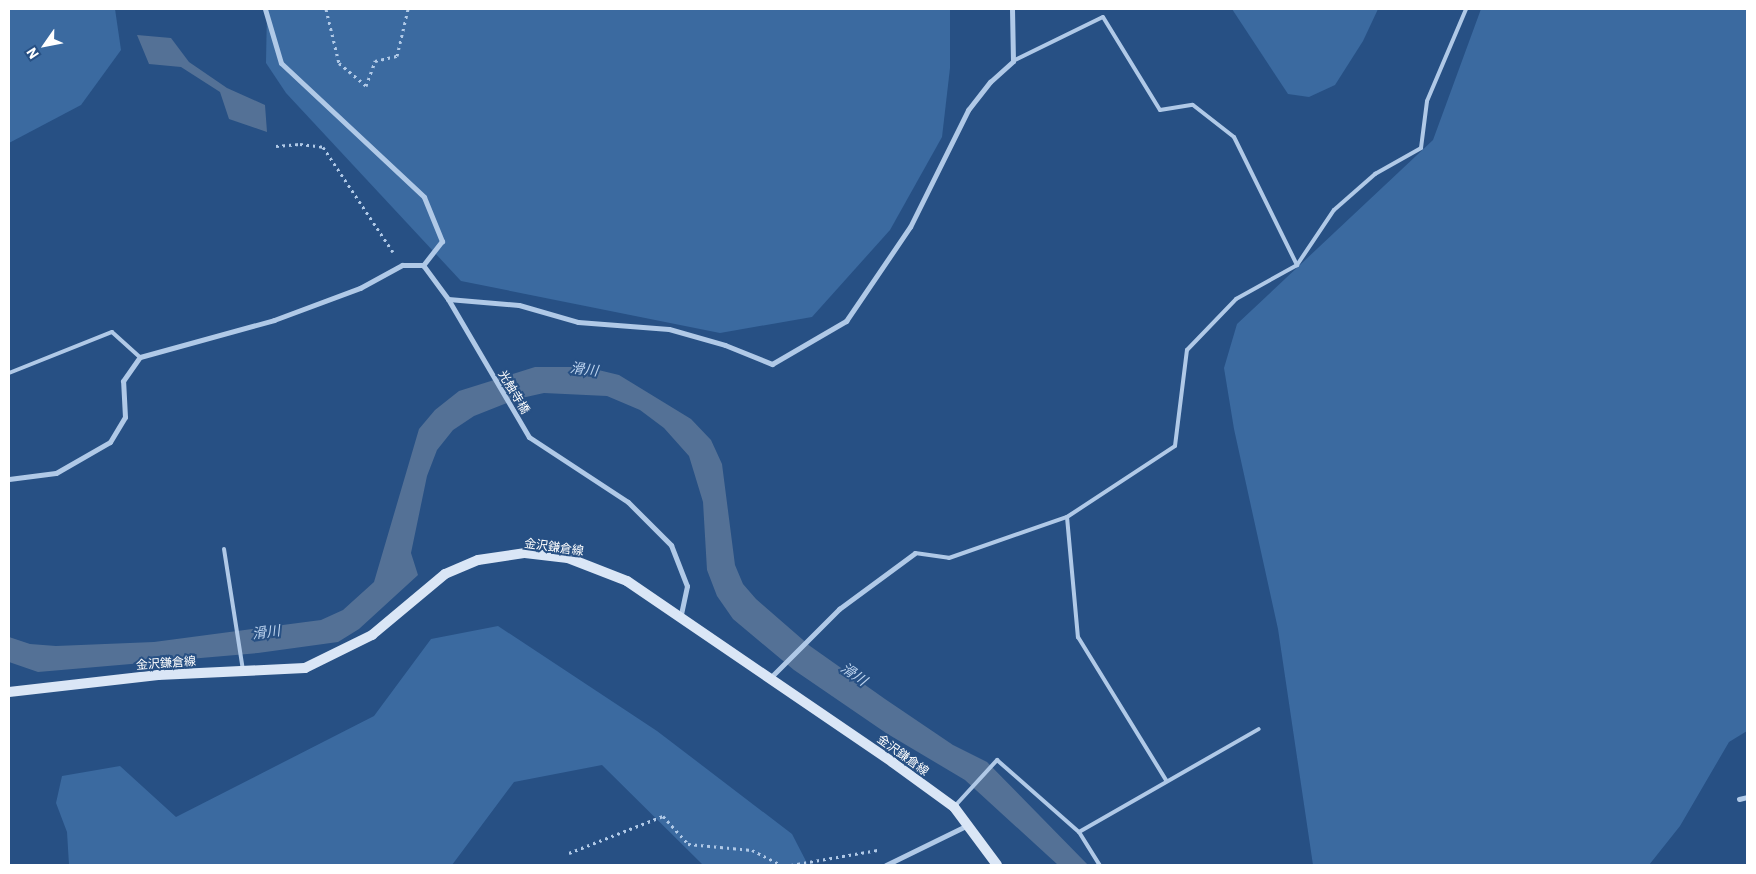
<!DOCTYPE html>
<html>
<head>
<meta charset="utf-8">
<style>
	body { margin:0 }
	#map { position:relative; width:1756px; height:874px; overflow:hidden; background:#275084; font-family:"IBM Plex Sans","Noto Sans JP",sans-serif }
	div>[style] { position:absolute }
	.green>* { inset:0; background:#3b6aa0 }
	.water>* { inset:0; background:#547196 }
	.path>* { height:3px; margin-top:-1.5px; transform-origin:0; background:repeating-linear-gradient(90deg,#b0c9e7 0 2.5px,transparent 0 6.5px) }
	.service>* { height:4px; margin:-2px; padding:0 2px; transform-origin:2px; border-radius:2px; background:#b0c9e7 }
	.minor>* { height:5px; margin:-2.5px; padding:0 2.5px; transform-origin:2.5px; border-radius:2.5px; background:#b0c9e7 }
	.secondary>* { height:10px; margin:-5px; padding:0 5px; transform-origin:5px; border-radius:5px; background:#dae6f6 }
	span { translate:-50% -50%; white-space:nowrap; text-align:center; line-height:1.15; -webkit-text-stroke:4px #275084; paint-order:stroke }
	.street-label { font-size:12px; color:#fff }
	.water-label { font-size:14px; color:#bcd3ef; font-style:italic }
	.frame { position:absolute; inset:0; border:10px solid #fff; pointer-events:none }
	.north { position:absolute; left:20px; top:20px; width:50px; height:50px; -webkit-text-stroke:4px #275084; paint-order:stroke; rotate:237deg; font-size:14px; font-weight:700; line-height:20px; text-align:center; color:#fff }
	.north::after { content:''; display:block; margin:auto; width:18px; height:22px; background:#fff; clip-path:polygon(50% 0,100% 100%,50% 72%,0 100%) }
</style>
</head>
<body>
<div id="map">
	<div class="green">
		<i style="clip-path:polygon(9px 9px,115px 9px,121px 50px,81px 105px,9px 143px)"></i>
		<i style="clip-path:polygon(267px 9px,950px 9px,950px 68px,942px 137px,890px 230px,812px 317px,720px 333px,461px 281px,286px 93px,266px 63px)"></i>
		<i style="clip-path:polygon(1232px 9px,1378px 9px,1363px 41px,1335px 85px,1309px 97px,1288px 94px)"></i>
		<i style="clip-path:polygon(1481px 9px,1747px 9px,1747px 731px,1729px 742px,1680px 826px,1649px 865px,1313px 865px,1278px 629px,1234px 429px,1224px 368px,1237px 324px,1433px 140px)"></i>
		<i style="clip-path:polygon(498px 626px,657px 731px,792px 834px,808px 865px,703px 865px,602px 765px,514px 782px,452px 865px,69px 865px,67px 832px,56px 803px,62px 776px,120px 766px,176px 817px,374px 716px,431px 639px)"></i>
	</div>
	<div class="water">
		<i style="clip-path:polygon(137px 35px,171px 38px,189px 62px,227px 88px,265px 105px,267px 132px,229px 119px,220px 92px,181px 67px,149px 64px)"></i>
		<i style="clip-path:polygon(535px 367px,586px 367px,619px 375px,691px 419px,711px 440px,722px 464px,735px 565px,743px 584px,756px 599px,810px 646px,885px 699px,953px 745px,987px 762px,1088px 865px,1058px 865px,965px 780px,886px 733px,794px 670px,733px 619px,717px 596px,707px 570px,703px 502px,689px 456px,664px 428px,640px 410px,607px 396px,544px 393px,517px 399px,474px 416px,453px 430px,437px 450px,427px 476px,411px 553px,418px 575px,359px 629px,338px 642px,258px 653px,38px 672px,9px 662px,9px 637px,30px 644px,56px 646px,154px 642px,321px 620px,343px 610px,374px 582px,419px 429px,435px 410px,459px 391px)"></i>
	</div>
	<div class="path">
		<i style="left:326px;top:9px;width:56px;rotate:76.5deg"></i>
		<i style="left:339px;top:63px;width:35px;rotate:40deg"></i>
		<i style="left:366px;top:86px;width:27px;rotate:-70deg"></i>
		<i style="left:375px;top:61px;width:23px;rotate:-13deg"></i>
		<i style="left:397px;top:56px;width:48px;rotate:-76.8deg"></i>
		<i style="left:276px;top:146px;width:24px;rotate:-5deg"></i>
		<i style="left:300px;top:144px;width:23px;rotate:7deg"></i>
		<i style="left:323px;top:147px;width:126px;rotate:56.3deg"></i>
		<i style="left:569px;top:853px;width:101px;rotate:-21.5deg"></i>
		<i style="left:663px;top:816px;width:38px;rotate:48deg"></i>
		<i style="left:688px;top:844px;width:64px;rotate:5.4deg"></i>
		<i style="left:752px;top:850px;width:33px;rotate:27deg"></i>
		<i style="left:791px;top:865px;width:88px;rotate:-9.8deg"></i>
	</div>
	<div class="service">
		<i style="left:1013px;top:61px;width:100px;rotate:-26.1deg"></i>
		<i style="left:1103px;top:17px;width:109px;rotate:58.5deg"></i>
		<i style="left:1160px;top:110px;width:33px;rotate:-9deg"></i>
		<i style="left:1193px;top:105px;width:52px;rotate:38deg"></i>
		<i style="left:1234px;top:137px;width:143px;rotate:63.8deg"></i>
		<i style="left:9px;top:373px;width:111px;rotate:-21.7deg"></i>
		<i style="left:112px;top:332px;width:38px;rotate:42deg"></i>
		<i style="left:1067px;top:517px;width:121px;rotate:84.8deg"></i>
		<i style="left:1078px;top:637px;width:168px;rotate:58.4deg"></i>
		<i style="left:224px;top:549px;width:123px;rotate:81.1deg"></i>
		<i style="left:915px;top:553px;width:34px;rotate:8deg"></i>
		<i style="left:949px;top:558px;width:125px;rotate:-19.2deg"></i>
		<i style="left:1067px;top:517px;width:129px;rotate:-33.3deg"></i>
		<i style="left:1175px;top:446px;width:97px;rotate:-82.9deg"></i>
		<i style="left:1187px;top:350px;width:71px;rotate:-46.1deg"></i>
		<i style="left:1236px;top:299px;width:70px;rotate:-29.1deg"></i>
		<i style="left:1297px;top:265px;width:66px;rotate:-56.1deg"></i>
		<i style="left:1334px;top:210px;width:55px;rotate:-41.3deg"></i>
		<i style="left:1375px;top:174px;width:53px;rotate:-29.5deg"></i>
		<i style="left:1421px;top:148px;width:47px;rotate:-82.7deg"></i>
		<i style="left:1427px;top:101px;width:100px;rotate:-67deg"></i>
		<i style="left:954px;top:807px;width:64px;rotate:-47.5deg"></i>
		<i style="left:997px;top:760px;width:109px;rotate:41.3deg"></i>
		<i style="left:1079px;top:832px;width:207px;rotate:-29.8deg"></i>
		<i style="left:1079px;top:832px;width:39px;rotate:58deg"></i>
	</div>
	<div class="minor">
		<i style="left:265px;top:9px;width:56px;rotate:73.5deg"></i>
		<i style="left:281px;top:63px;width:196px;rotate:43.1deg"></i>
		<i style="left:424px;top:197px;width:48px;rotate:67.8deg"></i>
		<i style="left:442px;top:241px;width:31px;rotate:128deg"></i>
		<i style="left:448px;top:299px;width:71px;rotate:4.8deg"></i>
		<i style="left:519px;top:305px;width:61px;rotate:16.1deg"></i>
		<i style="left:578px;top:322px;width:91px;rotate:4.4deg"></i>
		<i style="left:669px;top:329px;width:58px;rotate:15.9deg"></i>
		<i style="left:725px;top:345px;width:51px;rotate:22deg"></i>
		<i style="left:772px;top:364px;width:86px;rotate:-30.2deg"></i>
		<i style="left:846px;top:321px;width:114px;rotate:-55.8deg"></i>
		<i style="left:910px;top:227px;width:131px;rotate:-63.6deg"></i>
		<i style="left:968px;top:110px;width:36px;rotate:-52deg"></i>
		<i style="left:990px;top:82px;width:31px;rotate:-42deg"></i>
		<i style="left:1013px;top:61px;width:52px;rotate:-91.1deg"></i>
		<i style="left:9px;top:479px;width:47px;rotate:-7.3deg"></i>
		<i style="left:56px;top:473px;width:62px;rotate:-29.9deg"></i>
		<i style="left:110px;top:442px;width:29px;rotate:-59deg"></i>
		<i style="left:125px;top:417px;width:36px;rotate:-93deg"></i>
		<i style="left:123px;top:381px;width:29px;rotate:-55deg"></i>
		<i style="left:140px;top:357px;width:139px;rotate:-15.4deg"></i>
		<i style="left:274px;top:320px;width:92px;rotate:-20.4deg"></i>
		<i style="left:360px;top:288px;width:48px;rotate:-28.7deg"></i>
		<i style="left:402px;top:265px;width:21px"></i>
		<i style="left:423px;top:265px;width:42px;rotate:53.7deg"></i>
		<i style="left:448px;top:299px;width:160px;rotate:59.6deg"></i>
		<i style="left:529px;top:437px;width:118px;rotate:33.3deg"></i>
		<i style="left:628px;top:502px;width:61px;rotate:45deg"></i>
		<i style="left:671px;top:545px;width:44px;rotate:68.7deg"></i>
		<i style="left:687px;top:586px;width:30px;rotate:102deg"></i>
		<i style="left:770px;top:678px;width:98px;rotate:-45deg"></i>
		<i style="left:839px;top:609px;width:94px;rotate:-36.4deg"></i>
		<i style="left:1739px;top:799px;width:8px;rotate:-14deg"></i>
		<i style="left:886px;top:865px;width:91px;rotate:-26deg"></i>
	</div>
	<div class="secondary">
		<i style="left:9px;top:692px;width:150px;rotate:-6.5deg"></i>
		<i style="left:158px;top:675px;width:147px;rotate:-2.7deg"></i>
		<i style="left:305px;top:668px;width:75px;rotate:-26.2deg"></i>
		<i style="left:372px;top:635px;width:95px;rotate:-39.9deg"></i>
		<i style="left:445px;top:574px;width:36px;rotate:-23deg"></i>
		<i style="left:478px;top:560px;width:48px;rotate:-8.5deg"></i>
		<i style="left:525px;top:553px;width:43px;rotate:6.6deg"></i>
		<i style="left:568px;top:558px;width:63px;rotate:21.3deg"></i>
		<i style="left:627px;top:581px;width:321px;rotate:34.3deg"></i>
		<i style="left:892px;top:762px;width:77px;rotate:36deg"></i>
		<i style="left:954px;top:807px;width:72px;rotate:53.4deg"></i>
	</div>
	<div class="street-label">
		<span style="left:514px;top:392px;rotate:59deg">光触寺橋</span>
		<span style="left:554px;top:547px;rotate:8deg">金沢鎌倉線</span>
		<span style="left:166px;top:663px;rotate:-4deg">金沢鎌倉線</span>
		<span style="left:903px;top:755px;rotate:36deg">金沢鎌倉線</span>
	</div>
	<div class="water-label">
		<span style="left:584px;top:369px;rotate:7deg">滑川</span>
		<span style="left:266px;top:632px;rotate:-8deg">滑川</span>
		<span style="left:854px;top:674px;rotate:35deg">滑川</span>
	</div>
	<div class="frame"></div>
	<div class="north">N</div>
</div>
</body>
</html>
